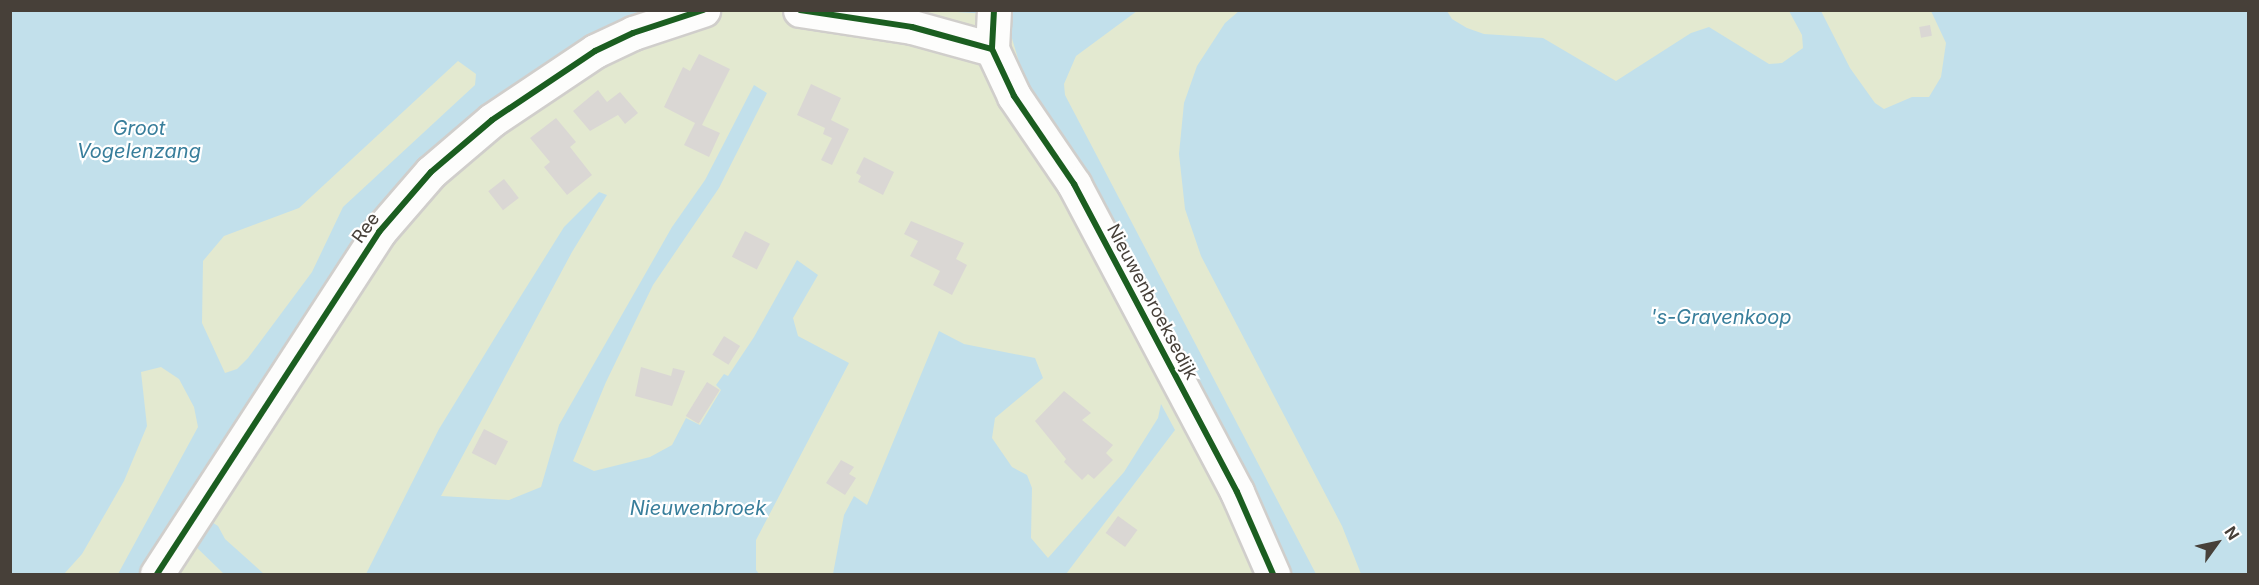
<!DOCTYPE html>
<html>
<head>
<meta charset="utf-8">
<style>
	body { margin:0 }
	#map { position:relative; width:2259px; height:585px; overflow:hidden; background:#f2f0ed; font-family:Inter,sans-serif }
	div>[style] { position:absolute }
	.green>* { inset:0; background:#e3e9d0; transform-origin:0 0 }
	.water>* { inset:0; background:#c2e0eb }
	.building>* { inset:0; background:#dad7d4; transform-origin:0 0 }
	.roads { filter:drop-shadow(2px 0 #d0cecb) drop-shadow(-2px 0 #d0cecb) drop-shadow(0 2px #d0cecb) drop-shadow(0 -2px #d0cecb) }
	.minor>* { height:33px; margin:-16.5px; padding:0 16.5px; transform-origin:16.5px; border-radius:16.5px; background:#fdfdfc }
	.cycleway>* { height:6px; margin:-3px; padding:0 3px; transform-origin:3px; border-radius:3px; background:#1b5e20 }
	span { translate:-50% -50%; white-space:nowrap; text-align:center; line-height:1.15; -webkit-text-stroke:4.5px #fff; paint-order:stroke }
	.street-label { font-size:18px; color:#474039 }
	.water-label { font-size:20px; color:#387e9b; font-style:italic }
	.frame { position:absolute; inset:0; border:12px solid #474039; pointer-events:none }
	.north { position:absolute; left:2187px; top:513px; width:60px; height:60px; -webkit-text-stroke:4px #fff; paint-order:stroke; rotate:57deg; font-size:16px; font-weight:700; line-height:24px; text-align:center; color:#474039 }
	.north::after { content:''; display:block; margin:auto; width:21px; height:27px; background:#474039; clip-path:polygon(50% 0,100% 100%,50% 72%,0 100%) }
</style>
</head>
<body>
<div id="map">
	<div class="green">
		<i style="left:10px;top:11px;width:2238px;height:563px"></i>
	</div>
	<div class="water">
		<i style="clip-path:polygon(evenodd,10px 11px,664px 11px,475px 113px,143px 574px,118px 574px,198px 427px,194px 407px,179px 379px,161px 367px,141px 372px,147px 426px,124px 481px,82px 554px,64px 574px,11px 574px,10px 11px,458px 61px,476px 74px,475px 85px,343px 207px,312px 272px,248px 358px,237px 369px,225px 373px,202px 323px,203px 261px,224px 236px,299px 208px,458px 61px)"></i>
		<i style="clip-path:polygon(940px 11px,1137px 11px,1076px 56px,1064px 84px,1065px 95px,1316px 574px,1288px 574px,1028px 92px,1005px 15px)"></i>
		<i style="clip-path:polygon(1239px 11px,1447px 11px,1452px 19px,1467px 28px,1484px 34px,1543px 38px,1616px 81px,1691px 33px,1709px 27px,1769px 64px,1782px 63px,1803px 48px,1802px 35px,1789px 11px,1821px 11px,1850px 68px,1875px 103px,1884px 109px,1912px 97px,1929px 97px,1941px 77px,1946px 43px,1931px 11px,2248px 11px,2248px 574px,1361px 574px,1342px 526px,1201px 256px,1185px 209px,1179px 154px,1184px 103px,1197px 66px,1225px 23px)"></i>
		<i style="clip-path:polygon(754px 85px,767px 93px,719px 188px,653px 285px,606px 382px,573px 461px,594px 471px,650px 457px,672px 445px,686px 418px,700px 425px,721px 390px,716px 385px,724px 374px,728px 376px,754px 337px,797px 260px,818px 275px,793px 318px,798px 336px,849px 363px,756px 540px,756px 570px,759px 574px,366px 574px,439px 429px,499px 331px,564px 227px,599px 192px,607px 195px,572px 252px,441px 496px,509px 500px,541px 487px,559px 425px,672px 227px,705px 180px)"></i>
		<i style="clip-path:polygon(939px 331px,964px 344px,1035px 358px,1043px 378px,995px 418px,992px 438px,1012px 467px,1027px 475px,1032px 488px,1031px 538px,1048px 558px,1124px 472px,1158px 418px,1161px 404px,1175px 430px,1066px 574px,833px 574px,844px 515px,854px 496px,867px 505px)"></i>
		<i style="clip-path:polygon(204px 517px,218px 526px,225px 539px,264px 574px,224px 574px,192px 543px)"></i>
	</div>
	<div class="building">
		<i style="left:1930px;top:25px;width:11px;height:11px;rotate:80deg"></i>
		<i style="clip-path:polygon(699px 54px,730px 69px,702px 125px,720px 133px,709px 157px,684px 145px,695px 123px,664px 107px,683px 67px,690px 71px)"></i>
		<i style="clip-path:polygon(811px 84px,841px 98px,831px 120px,849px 129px,832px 165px,821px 160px,832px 138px,823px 134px,825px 128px,797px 115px)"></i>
		<i style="clip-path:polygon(598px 90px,607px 102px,620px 92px,638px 113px,625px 124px,618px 115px,590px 131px,573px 111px)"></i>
		<i style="clip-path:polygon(556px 118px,576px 142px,570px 147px,592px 175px,567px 195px,544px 167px,550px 162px,530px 138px)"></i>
		<i style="clip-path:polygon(864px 157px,894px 172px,883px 195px,858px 182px,861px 176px,856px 173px)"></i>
		<i style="left:504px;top:179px;width:24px;height:20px;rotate:52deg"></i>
		<i style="clip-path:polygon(911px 221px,964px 243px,956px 259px,967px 265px,952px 295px,933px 285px,940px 271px,910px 256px,918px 241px,904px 234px)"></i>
		<i style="left:745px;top:231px;width:28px;height:29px;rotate:27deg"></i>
		<i style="left:724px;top:336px;width:19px;height:22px;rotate:32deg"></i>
		<i style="clip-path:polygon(641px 367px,671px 376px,673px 368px,685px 371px,672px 406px,635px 396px)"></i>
		<i style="left:707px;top:382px;width:15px;height:40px;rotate:32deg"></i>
		<i style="clip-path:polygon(1064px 391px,1091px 413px,1082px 420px,1113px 445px,1106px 453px,1113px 460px,1094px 479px,1088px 474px,1082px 480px,1064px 462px,1066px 459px,1035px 421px)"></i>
		<i style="left:484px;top:429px;width:27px;height:27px;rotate:27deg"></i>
		<i style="clip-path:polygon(841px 460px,854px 467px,849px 474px,856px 478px,845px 495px,826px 483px)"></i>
		<i style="left:1118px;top:516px;width:24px;height:21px;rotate:36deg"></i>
	</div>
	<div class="roads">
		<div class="minor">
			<i style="left:800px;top:10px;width:113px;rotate:8.6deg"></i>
			<i style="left:912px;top:27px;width:83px;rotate:15.4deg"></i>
			<i style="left:994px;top:10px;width:39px;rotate:93deg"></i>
			<i style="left:992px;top:49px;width:52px;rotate:64.9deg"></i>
			<i style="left:1014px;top:96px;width:107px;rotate:55.7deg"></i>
			<i style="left:1074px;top:184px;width:348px;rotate:62.1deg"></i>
			<i style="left:1237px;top:492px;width:90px;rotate:66.3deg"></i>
			<i style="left:157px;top:574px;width:408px;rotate:-57deg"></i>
			<i style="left:379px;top:232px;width:79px;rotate:-49.1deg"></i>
			<i style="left:431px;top:172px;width:80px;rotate:-40.4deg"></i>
			<i style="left:492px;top:120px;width:124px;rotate:-33.8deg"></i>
			<i style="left:595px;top:51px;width:42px;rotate:-25.3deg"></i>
			<i style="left:633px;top:33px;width:74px;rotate:-18.2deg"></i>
		</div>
	</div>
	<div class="cycleway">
		<i style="left:800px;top:10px;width:113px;rotate:8.6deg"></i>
		<i style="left:912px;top:27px;width:83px;rotate:15.4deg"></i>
		<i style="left:994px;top:10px;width:39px;rotate:93deg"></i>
		<i style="left:992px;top:49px;width:52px;rotate:64.9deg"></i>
		<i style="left:1014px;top:96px;width:107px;rotate:55.7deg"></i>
		<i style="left:1074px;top:184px;width:348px;rotate:62.1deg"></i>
		<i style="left:1237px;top:492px;width:90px;rotate:66.3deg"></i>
		<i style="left:157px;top:574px;width:408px;rotate:-57deg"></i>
		<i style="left:379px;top:232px;width:79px;rotate:-49.1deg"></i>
		<i style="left:431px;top:172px;width:80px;rotate:-40.4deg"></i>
		<i style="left:492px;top:120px;width:124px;rotate:-33.8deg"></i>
		<i style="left:595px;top:51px;width:42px;rotate:-25.3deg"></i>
		<i style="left:633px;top:33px;width:74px;rotate:-18.2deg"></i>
	</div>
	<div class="street-label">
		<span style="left:366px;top:228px;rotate:-54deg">Ree</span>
		<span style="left:1152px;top:302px;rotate:62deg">Nieuwenbroeksedijk</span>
	</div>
	<div class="water-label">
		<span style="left:139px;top:140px">Groot<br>Vogelenzang</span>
		<span style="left:1721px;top:317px">'s-Gravenkoop</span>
		<span style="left:698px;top:508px">Nieuwenbroek</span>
	</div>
	<div class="frame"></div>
	<div class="north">N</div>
</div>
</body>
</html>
